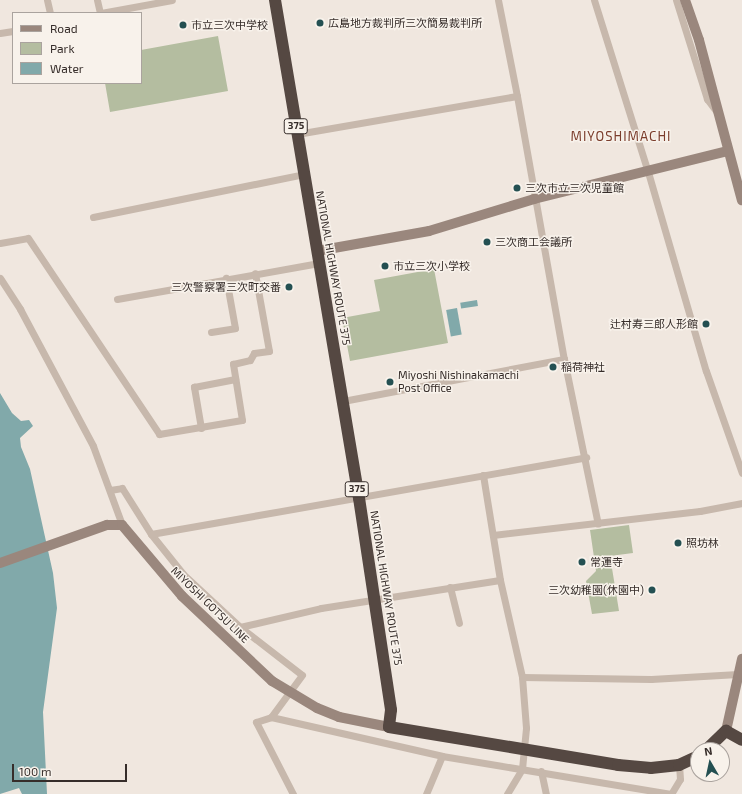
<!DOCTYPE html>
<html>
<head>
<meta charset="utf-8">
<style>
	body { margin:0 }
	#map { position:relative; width:742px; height:794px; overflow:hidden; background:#f0e7df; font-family:"Exo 2","Noto Sans JP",sans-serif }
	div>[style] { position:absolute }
	.green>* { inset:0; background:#b4bda0 }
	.water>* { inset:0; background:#81a9aa; transform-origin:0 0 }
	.street>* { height:7px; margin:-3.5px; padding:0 3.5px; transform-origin:3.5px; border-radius:3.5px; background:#c7b8ac }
	.secondary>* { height:10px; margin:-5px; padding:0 5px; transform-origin:5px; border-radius:5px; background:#9a877d }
	.highway>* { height:12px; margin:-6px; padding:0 6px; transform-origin:6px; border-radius:6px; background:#554842 }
	.dots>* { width:11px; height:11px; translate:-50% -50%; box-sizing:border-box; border:2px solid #f8f2eb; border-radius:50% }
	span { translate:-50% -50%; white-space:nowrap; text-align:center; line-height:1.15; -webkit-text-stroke:3px #f8f2eb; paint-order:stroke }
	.shield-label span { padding:1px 3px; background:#f8f2eb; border:1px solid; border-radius:3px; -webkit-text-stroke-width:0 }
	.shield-label { font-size:10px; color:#362d2a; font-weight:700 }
	.poi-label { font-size:11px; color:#362d2a }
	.left { translate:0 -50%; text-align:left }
	.right { translate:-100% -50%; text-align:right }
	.street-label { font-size:11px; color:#362d2a }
	.quarter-label { font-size:13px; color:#7b3d2c; letter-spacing:1px }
	.legend { position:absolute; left:12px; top:12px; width:130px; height:72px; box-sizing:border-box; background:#f8f2eb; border:1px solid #aaa39e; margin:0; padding:5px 7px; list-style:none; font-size:12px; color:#362d2a }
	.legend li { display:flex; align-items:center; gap:8px; height:20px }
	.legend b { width:20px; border:1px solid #aaa39e }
	.north { position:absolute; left:690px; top:742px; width:40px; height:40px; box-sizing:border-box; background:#f8f2eb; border:1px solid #aaa39e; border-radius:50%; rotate:351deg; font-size:11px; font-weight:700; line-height:16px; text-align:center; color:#362d2a }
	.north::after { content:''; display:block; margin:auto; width:14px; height:18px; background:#245052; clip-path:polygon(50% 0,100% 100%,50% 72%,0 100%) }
	.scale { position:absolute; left:12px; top:764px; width:115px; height:18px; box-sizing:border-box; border:2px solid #362d2a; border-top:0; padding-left:5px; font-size:12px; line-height:14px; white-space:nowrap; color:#362d2a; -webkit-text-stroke:3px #f8f2eb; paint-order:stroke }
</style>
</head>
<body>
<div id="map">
	<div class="green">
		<i style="clip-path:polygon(218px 36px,228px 91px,110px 112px,105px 83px,141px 83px,141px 50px)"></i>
		<i style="clip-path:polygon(434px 269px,448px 343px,350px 361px,342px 318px,380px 311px,374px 280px)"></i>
		<i style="clip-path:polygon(629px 525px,633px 553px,610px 556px,619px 611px,592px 614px,586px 581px,596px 571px,590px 530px)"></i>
	</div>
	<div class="water">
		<i style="left:477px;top:300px;width:6px;height:17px;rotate:81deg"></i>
		<i style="left:457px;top:308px;width:27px;height:11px;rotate:80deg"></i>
		<i style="clip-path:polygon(0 393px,12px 413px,21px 421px,29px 420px,33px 426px,20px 438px,21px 447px,30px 469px,53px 573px,57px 608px,43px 712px,47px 794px,22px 794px,19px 788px,0 794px)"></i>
	</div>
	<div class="street">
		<i style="left:47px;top:0;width:13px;rotate:77deg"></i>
		<i style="left:97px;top:0;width:13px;rotate:77deg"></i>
		<i style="left:498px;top:0;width:98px;rotate:78.8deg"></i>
		<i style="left:517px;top:96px;width:267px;rotate:79.9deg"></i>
		<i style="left:564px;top:359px;width:168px;rotate:78.4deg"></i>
		<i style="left:594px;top:0;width:180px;rotate:72.6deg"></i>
		<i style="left:648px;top:172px;width:207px;rotate:73.8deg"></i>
		<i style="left:706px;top:371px;width:108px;rotate:70.6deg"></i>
		<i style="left:676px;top:0;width:104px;rotate:72.6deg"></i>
		<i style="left:707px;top:99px;width:15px;rotate:53deg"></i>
		<i style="left:101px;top:13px;width:72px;rotate:-10.4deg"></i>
		<i style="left:0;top:33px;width:13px;rotate:-9deg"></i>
		<i style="left:297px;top:134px;width:223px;rotate:-9.8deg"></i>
		<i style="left:93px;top:217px;width:215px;rotate:-11.5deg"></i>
		<i style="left:0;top:243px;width:28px;rotate:-10deg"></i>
		<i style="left:28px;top:238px;width:236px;rotate:56.2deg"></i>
		<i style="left:159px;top:434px;width:84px;rotate:-9.6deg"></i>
		<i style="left:242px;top:420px;width:57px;rotate:-99.1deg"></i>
		<i style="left:233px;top:364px;width:17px;rotate:-13deg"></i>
		<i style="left:250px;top:360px;width:8px;rotate:-60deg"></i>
		<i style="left:254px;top:353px;width:15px;rotate:-8deg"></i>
		<i style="left:269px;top:351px;width:79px;rotate:-100.2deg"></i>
		<i style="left:0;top:278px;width:37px;rotate:57deg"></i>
		<i style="left:20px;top:309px;width:155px;rotate:61.9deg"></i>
		<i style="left:93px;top:446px;width:84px;rotate:69.8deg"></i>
		<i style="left:117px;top:299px;width:205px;rotate:-10.1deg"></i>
		<i style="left:211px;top:332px;width:24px;rotate:-9deg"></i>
		<i style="left:235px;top:328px;width:51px;rotate:-100.2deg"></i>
		<i style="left:343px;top:401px;width:225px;rotate:-10.8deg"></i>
		<i style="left:201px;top:428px;width:42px;rotate:-99.7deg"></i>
		<i style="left:194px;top:387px;width:42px;rotate:-11deg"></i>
		<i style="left:483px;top:475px;width:106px;rotate:80.8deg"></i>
		<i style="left:500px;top:580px;width:99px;rotate:77.2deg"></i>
		<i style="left:522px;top:677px;width:51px;rotate:85.5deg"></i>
		<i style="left:526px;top:728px;width:41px;rotate:95.6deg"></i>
		<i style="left:522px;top:769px;width:29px;rotate:121deg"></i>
		<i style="left:110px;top:490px;width:12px;rotate:-9deg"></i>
		<i style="left:122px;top:488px;width:54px;rotate:57.8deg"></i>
		<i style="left:151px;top:534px;width:51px;rotate:51.3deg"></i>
		<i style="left:183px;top:574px;width:78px;rotate:42.9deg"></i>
		<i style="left:240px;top:627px;width:78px;rotate:37.7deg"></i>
		<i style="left:302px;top:675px;width:52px;rotate:126.4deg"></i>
		<i style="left:151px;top:534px;width:442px;rotate:-10deg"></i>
		<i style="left:493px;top:535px;width:208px;rotate:-6.6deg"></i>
		<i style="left:700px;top:511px;width:43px;rotate:-10.8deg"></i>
		<i style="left:450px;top:587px;width:37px;rotate:76deg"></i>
		<i style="left:240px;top:627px;width:83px;rotate:-13.2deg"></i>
		<i style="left:321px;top:608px;width:181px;rotate:-8.9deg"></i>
		<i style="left:522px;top:677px;width:129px;rotate:0.9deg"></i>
		<i style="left:651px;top:679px;width:87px;rotate:-3.3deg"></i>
		<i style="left:541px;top:771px;width:24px;rotate:78deg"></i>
		<i style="left:293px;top:794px;width:81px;rotate:-117.2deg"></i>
		<i style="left:256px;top:722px;width:16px;rotate:-18deg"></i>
		<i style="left:271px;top:717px;width:175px;rotate:12.8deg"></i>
		<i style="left:442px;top:756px;width:232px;rotate:9.4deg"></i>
		<i style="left:426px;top:794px;width:41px;rotate:-67.2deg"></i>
		<i style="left:671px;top:794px;width:17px;rotate:-59deg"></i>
		<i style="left:680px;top:779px;width:14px;rotate:-94deg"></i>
	</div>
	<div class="secondary">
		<i style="left:685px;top:0;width:42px;rotate:70.7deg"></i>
		<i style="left:699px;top:40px;width:166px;rotate:75deg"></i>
		<i style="left:317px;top:251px;width:114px;rotate:-10.1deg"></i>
		<i style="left:429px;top:231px;width:110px;rotate:-16.9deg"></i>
		<i style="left:534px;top:199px;width:200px;rotate:-13.9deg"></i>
		<i style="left:0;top:563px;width:114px;rotate:-19.6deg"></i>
		<i style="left:107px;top:525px;width:15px"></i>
		<i style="left:122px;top:525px;width:93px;rotate:49.8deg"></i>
		<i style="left:182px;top:596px;width:124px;rotate:43.4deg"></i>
		<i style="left:272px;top:681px;width:52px;rotate:31deg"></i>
		<i style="left:317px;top:708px;width:24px;rotate:22deg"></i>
		<i style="left:339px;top:717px;width:51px;rotate:11.3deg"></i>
		<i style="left:726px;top:731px;width:74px;rotate:-77.5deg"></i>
	</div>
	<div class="highway">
		<i style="left:275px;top:0;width:505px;rotate:80.43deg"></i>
		<i style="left:359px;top:498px;width:214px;rotate:81.4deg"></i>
		<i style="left:391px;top:710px;width:17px;rotate:97deg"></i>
		<i style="left:389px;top:727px;width:232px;rotate:9.4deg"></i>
		<i style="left:618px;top:765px;width:33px;rotate:5deg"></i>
		<i style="left:651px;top:768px;width:28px;rotate:-6deg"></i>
		<i style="left:679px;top:765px;width:21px;rotate:-25deg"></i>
		<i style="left:706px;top:750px;width:28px;rotate:-44deg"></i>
		<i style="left:726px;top:731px;width:18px;rotate:29deg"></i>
	</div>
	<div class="dots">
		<i style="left:320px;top:23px;background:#245052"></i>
		<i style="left:183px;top:25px;background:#245052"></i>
		<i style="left:517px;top:188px;background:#245052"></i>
		<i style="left:487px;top:242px;background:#245052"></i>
		<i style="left:385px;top:266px;background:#245052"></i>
		<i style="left:289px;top:287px;background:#245052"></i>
		<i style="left:706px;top:324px;background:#245052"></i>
		<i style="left:553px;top:367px;background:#245052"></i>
		<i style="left:390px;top:382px;background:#245052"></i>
		<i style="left:678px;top:543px;background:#245052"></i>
		<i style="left:582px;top:562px;background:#245052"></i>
		<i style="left:652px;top:590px;background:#245052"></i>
	</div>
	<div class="shield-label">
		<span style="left:296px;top:126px">375</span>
		<span style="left:357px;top:489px">375</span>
	</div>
	<div class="poi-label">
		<span class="left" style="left:328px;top:23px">広島地方裁判所三次簡易裁判所</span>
		<span class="left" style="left:191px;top:25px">市立三次中学校</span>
		<span class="left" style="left:525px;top:188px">三次市立三次児童館</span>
		<span class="left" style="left:495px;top:242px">三次商工会議所</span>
		<span class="left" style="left:393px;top:266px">市立三次小学校</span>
		<span class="right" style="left:281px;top:287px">三次警察署三次町交番</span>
		<span class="right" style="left:698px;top:324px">辻村寿三郎人形館</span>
		<span class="left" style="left:561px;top:367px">稲荷神社</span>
		<span class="left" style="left:398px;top:382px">Miyoshi Nishinakamachi<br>Post Office</span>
		<span class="left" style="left:686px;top:543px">照坊林</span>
		<span class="left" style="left:590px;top:562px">常運寺</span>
		<span class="right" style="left:644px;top:590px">三次幼稚園(休園中)</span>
	</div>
	<div class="street-label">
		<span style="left:333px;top:268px;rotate:80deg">NATIONAL HIGHWAY ROUTE 375</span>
		<span style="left:386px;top:588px;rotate:81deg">NATIONAL HIGHWAY ROUTE 375</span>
		<span style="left:210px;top:605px;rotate:44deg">MIYOSHI GOTSU LINE</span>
	</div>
	<div class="quarter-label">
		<span style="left:621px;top:136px">MIYOSHIMACHI</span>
	</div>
	<ul class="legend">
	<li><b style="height:5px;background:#9a877d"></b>Road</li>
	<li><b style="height:11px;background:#b4bda0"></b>Park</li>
	<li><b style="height:11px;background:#81a9aa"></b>Water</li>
	</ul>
	<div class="north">N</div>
	<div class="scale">100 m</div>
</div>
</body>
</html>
